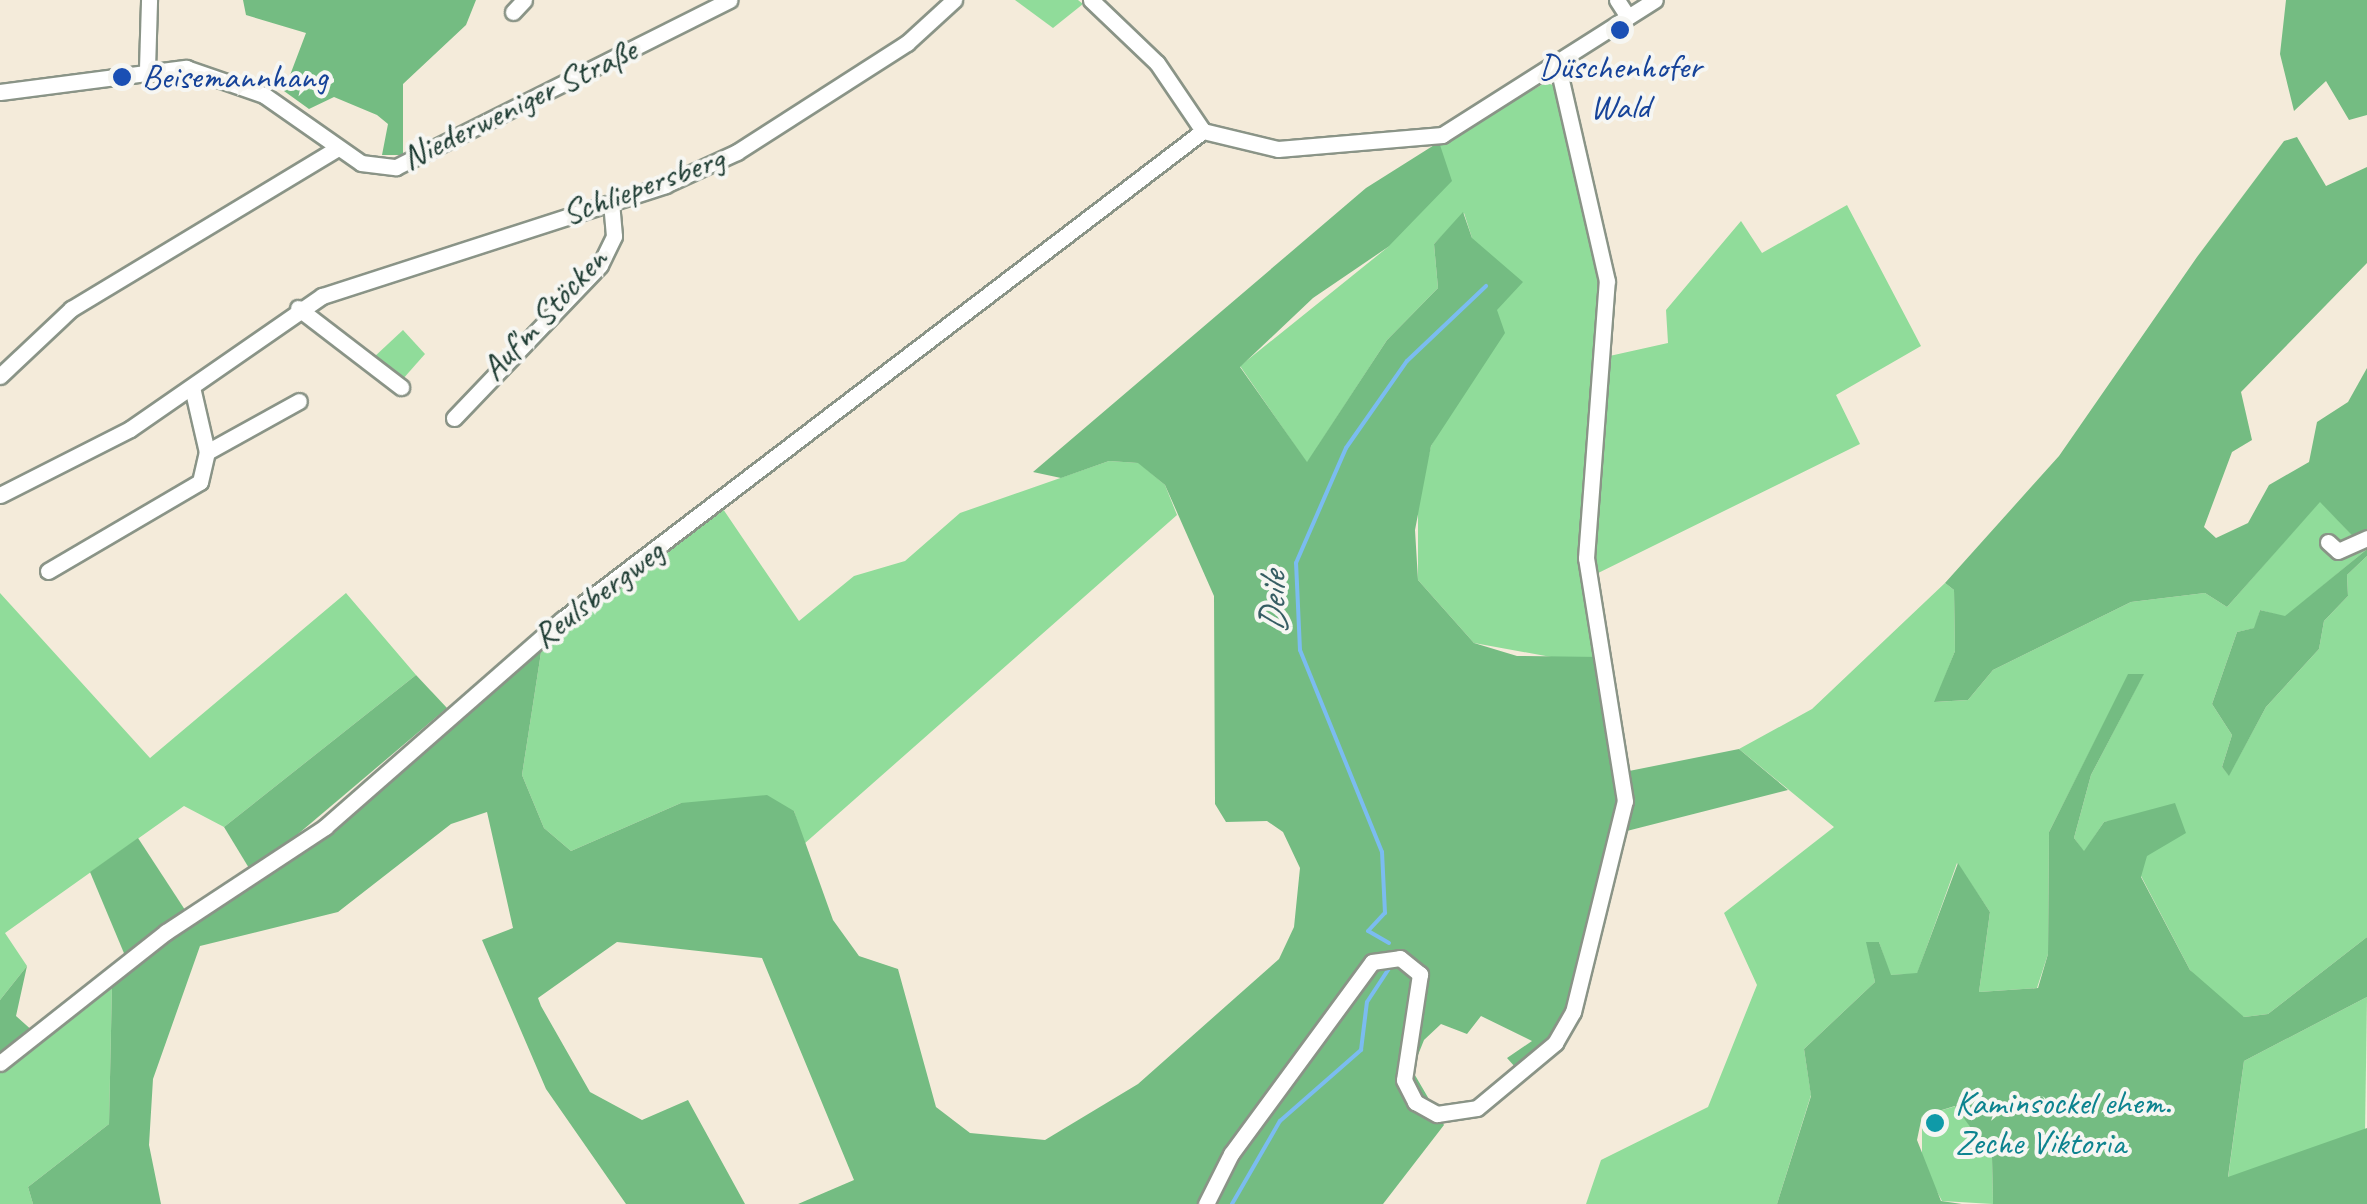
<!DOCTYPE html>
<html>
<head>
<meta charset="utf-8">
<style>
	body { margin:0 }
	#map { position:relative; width:2367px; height:1204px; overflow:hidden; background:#f4ebda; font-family:Caveat,sans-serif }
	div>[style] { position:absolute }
	.green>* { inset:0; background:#90dc9a }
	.forest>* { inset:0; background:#74bc82 }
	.stream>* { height:4px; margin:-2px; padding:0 2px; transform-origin:2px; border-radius:2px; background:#7bbcf0 }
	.roads { filter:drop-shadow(2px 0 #8a9487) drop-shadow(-2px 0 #8a9487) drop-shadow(0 2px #8a9487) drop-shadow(0 -2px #8a9487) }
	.minor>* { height:15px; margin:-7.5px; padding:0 7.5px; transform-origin:7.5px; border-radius:7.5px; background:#fff }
	.dots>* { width:28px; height:28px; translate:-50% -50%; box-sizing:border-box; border:5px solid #f6f6f2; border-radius:50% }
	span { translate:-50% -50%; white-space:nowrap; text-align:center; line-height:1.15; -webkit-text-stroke:8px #f6f6f2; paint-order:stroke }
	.transit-label { font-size:35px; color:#164399 }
	.left { translate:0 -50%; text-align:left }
	.street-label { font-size:35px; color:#1f3d34 }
	.culture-label { font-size:35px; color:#0d838f }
	.water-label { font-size:38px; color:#365d63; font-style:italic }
</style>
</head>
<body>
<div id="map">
	<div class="green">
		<i style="clip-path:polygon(1015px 0,1078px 0,1083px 4px,1053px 28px)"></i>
		<i style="clip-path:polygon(1545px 83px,1558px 86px,1601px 235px,1605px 357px,1668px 343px,1666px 310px,1741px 221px,1762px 253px,1847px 205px,1921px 346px,1836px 395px,1860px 444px,1586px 579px,1601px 657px,1562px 659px,1474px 643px,1418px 580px,1418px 498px,1431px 446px,1458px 398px,1472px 238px,1464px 213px,1434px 244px,1438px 288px,1387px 340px,1307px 463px,1240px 366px,1388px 247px,1439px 142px)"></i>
		<i style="clip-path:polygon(403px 330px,425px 354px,402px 380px,373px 358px)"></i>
		<i style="clip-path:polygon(1109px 461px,1139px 463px,1165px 485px,1177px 515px,804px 844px,794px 811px,681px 803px,571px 851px,544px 828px,522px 775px,542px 646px,723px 509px,799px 621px,854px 576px,905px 561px,960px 513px)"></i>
		<i style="clip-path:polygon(2320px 501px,2366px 550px,2285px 617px,2260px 610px,2255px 628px,2237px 632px,2212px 704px,2232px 735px,2222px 767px,2229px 775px,2266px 707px,2319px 649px,2324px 621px,2348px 596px,2347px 575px,2367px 556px,2367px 937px,2268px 1014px,2244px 1017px,2221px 1006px,2190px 970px,2141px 876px,2140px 816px,2104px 822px,2084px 852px,2074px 838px,2091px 775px,2143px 675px,2129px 674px,2049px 832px,2048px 954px,2037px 988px,1979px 992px,1990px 912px,1957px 863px,1917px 974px,1890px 975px,1879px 942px,1867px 942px,1875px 982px,1804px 1049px,1811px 1095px,1777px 1204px,1586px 1204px,1601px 1160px,1708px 1107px,1757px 985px,1724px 913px,1834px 827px,1739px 749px,1812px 709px,1945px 583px,1954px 590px,1955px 651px,1935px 702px,1968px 700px,1993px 670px,2131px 602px,2205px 593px,2227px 607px)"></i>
		<i style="clip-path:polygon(0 593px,150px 758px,346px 593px,416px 675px,224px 827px,184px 806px,5px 933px,27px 966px,0 1000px)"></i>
		<i style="clip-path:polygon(112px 985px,109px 1124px,28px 1187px,33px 1204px,0 1204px,0 1072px)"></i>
		<i style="clip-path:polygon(2367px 997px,2365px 1134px,2228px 1178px,2244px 1061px)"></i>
		<i style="clip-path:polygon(1956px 1106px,1992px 1157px,1993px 1204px,1942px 1201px,1922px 1164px,1922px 1116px)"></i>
	</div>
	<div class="forest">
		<i style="clip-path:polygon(243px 0,476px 0,466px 25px,403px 84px,403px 155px,382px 155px,388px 124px,377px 115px,334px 97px,309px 109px,284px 91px,306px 33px,246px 15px)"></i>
		<i style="clip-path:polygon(2286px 0,2367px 0,2367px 115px,2349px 120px,2326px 81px,2294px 111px,2280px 54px)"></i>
		<i style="clip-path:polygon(2297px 137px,2326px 186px,2367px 167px,2367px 263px,2241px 392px,2252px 440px,2232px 452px,2204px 527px,2216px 538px,2248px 523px,2269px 485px,2309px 462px,2317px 422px,2348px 402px,2367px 368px,2367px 556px,2347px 575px,2348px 596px,2324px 621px,2319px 649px,2266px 707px,2229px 776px,2222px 767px,2232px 735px,2212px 704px,2237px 632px,2254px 628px,2260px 610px,2285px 616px,2366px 550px,2320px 502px,2227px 607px,2205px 593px,2131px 602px,1993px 670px,1968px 700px,1934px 702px,1955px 651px,1954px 590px,1945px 583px,2059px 456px,2197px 257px,2284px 141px)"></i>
		<i style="clip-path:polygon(1439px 142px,1452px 181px,1388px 247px,1313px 298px,1240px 367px,1307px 462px,1387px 340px,1438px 288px,1434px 244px,1463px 212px,1472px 238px,1523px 282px,1497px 310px,1505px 333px,1431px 446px,1415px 530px,1418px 580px,1474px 643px,1517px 656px,1601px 657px,1624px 772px,1739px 749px,1788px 790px,1615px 834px,1561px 1027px,1516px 1068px,1507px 1058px,1532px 1041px,1481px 1016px,1467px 1034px,1441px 1024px,1424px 1040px,1412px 1070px,1444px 1125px,1383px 1204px,798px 1204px,854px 1180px,762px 958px,617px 942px,538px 998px,541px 1006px,590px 1092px,642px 1120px,688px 1100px,745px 1204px,626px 1204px,546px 1089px,482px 940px,513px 928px,487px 812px,451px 824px,338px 912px,200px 946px,153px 1079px,149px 1145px,161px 1204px,33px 1204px,28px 1187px,109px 1124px,112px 985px,161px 940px,298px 853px,542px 646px,522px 775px,544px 828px,571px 851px,681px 803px,767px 795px,794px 811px,833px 920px,859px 956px,898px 969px,936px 1107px,970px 1133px,1045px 1140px,1138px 1084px,1279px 959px,1294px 927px,1300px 868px,1283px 832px,1267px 821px,1226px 822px,1215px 804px,1214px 596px,1165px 485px,1138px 463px,1109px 461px,1061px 478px,1033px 472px,1366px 188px)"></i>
		<i style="clip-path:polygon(2128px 674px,2144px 674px,2091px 775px,2074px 838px,2084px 851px,2104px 822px,2175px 803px,2186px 833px,2147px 856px,2141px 877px,2190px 970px,2244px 1017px,2268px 1014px,2367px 937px,2367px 997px,2244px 1061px,2228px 1177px,2367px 1128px,2367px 1204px,1993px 1204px,1992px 1157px,1955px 1106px,1922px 1116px,1917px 1140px,1941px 1201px,1962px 1204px,1777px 1204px,1811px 1096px,1804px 1049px,1875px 982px,1866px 942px,1879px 942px,1891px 975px,1917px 973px,1958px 863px,1990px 912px,1979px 992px,2038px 988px,2048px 954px,2049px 832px)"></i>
		<i style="clip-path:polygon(416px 675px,447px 708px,252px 873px,224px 827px)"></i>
		<i style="clip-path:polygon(138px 838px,187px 913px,126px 958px,90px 872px)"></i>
		<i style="clip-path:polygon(27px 966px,16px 1016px,35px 1033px,0 1057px,0 1000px)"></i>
	</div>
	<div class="stream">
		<i style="left:1389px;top:943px;width:24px;rotate:-150deg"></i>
		<i style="left:1368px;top:931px;width:25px;rotate:-47deg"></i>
		<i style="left:1385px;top:913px;width:61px;rotate:-92.8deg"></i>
		<i style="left:1382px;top:852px;width:218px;rotate:-112.1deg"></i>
		<i style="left:1300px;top:650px;width:87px;rotate:-92.6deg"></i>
		<i style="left:1296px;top:563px;width:125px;rotate:-66.5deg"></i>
		<i style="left:1346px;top:448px;width:106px;rotate:-55deg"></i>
		<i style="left:1407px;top:361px;width:109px;rotate:-43.5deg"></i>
		<i style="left:1232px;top:1204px;width:96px;rotate:-60deg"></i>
		<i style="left:1280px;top:1121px;width:108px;rotate:-41.2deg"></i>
		<i style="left:1361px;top:1050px;width:48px;rotate:-82.9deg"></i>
		<i style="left:1367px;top:1002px;width:42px;rotate:-56.7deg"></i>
	</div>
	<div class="roads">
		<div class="minor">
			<i style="left:1091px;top:0;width:91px;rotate:43.7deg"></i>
			<i style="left:1157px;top:63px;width:82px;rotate:55.9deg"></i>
			<i style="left:1203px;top:131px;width:77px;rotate:13.5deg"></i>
			<i style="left:1278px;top:149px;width:165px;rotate:-4.9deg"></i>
			<i style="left:1442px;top:135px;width:252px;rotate:-32.4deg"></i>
			<i style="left:1617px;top:0;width:20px;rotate:57deg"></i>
			<i style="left:513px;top:12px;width:16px;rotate:-47deg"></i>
			<i style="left:147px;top:69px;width:69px;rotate:-88.3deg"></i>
			<i style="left:0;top:92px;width:188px;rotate:-7.4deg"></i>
			<i style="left:186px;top:68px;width:83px;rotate:19.1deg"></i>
			<i style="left:264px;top:95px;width:118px;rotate:35deg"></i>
			<i style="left:361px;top:163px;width:35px;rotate:7deg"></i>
			<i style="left:396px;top:167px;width:373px;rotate:-26.6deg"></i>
			<i style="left:298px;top:308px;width:130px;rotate:37.5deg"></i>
			<i style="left:0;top:376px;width:98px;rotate:-43.3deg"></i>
			<i style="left:71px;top:309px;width:308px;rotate:-31.1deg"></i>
			<i style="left:454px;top:418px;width:211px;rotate:-46.3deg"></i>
			<i style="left:600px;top:265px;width:32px;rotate:-64deg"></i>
			<i style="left:614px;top:236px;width:33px;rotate:-95deg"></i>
			<i style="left:207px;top:452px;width:105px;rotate:-29deg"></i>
			<i style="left:0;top:495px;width:146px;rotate:-26.9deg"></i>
			<i style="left:130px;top:429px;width:234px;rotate:-34.7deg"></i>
			<i style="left:322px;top:296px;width:361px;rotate:-17.9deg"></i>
			<i style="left:665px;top:185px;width:79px;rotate:-24.6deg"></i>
			<i style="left:737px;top:152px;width:202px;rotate:-32.7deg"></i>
			<i style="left:907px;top:43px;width:64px;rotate:-42.5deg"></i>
			<i style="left:2328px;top:542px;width:13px;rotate:42deg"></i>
			<i style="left:2338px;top:551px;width:32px;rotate:-24deg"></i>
			<i style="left:48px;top:571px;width:176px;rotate:-30.4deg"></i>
			<i style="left:200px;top:482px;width:31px;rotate:-77deg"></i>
			<i style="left:207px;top:452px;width:67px;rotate:-103deg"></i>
			<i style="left:0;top:1063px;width:211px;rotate:-38.3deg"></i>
			<i style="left:166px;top:932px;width:191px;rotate:-33.4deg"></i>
			<i style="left:325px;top:827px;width:316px;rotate:-41.2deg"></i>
			<i style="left:563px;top:619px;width:805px;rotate:-37.33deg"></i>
			<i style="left:1206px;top:1204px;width:56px;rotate:-63.4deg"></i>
			<i style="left:1231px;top:1154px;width:238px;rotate:-53.7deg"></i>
			<i style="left:1372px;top:962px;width:28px;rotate:-8deg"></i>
			<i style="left:1400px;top:958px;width:26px;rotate:39deg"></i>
			<i style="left:1420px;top:974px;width:107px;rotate:98.6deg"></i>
			<i style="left:1404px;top:1080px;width:25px;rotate:63deg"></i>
			<i style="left:1415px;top:1102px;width:25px;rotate:29deg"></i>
			<i style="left:1437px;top:1114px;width:40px;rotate:-8.5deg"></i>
			<i style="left:1477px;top:1108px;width:102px;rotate:-39.8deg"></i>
			<i style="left:1555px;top:1043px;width:36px;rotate:-60deg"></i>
			<i style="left:1573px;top:1012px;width:217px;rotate:-76.2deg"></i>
			<i style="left:1625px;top:801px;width:246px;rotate:-99.1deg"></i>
			<i style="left:1586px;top:558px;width:278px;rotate:-85.7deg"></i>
			<i style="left:1607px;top:281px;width:220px;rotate:-102.9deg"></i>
		</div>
	</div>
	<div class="dots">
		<i style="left:1620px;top:30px;background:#1a4fb4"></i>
		<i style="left:122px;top:77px;background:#1a4fb4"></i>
		<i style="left:1935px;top:1123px;background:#0f9aa8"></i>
	</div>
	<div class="transit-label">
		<span style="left:1620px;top:87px">Düschenhofer<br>Wald</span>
		<span class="left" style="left:142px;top:77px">Beisemannhang</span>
	</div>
	<div class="street-label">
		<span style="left:519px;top:104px;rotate:-26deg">Niederweniger Straße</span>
		<span style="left:643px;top:186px;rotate:-20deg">Schliepersberg</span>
		<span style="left:544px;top:314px;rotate:-47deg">Auf'm Stöcken</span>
		<span style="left:598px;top:594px;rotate:-37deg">Reulsbergweg</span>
	</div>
	<div class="culture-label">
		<span class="left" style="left:1955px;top:1123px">Kaminsockel ehem.<br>Zeche Viktoria</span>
	</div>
	<div class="water-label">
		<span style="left:1273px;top:603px;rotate:-90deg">Deile</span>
	</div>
</div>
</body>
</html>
